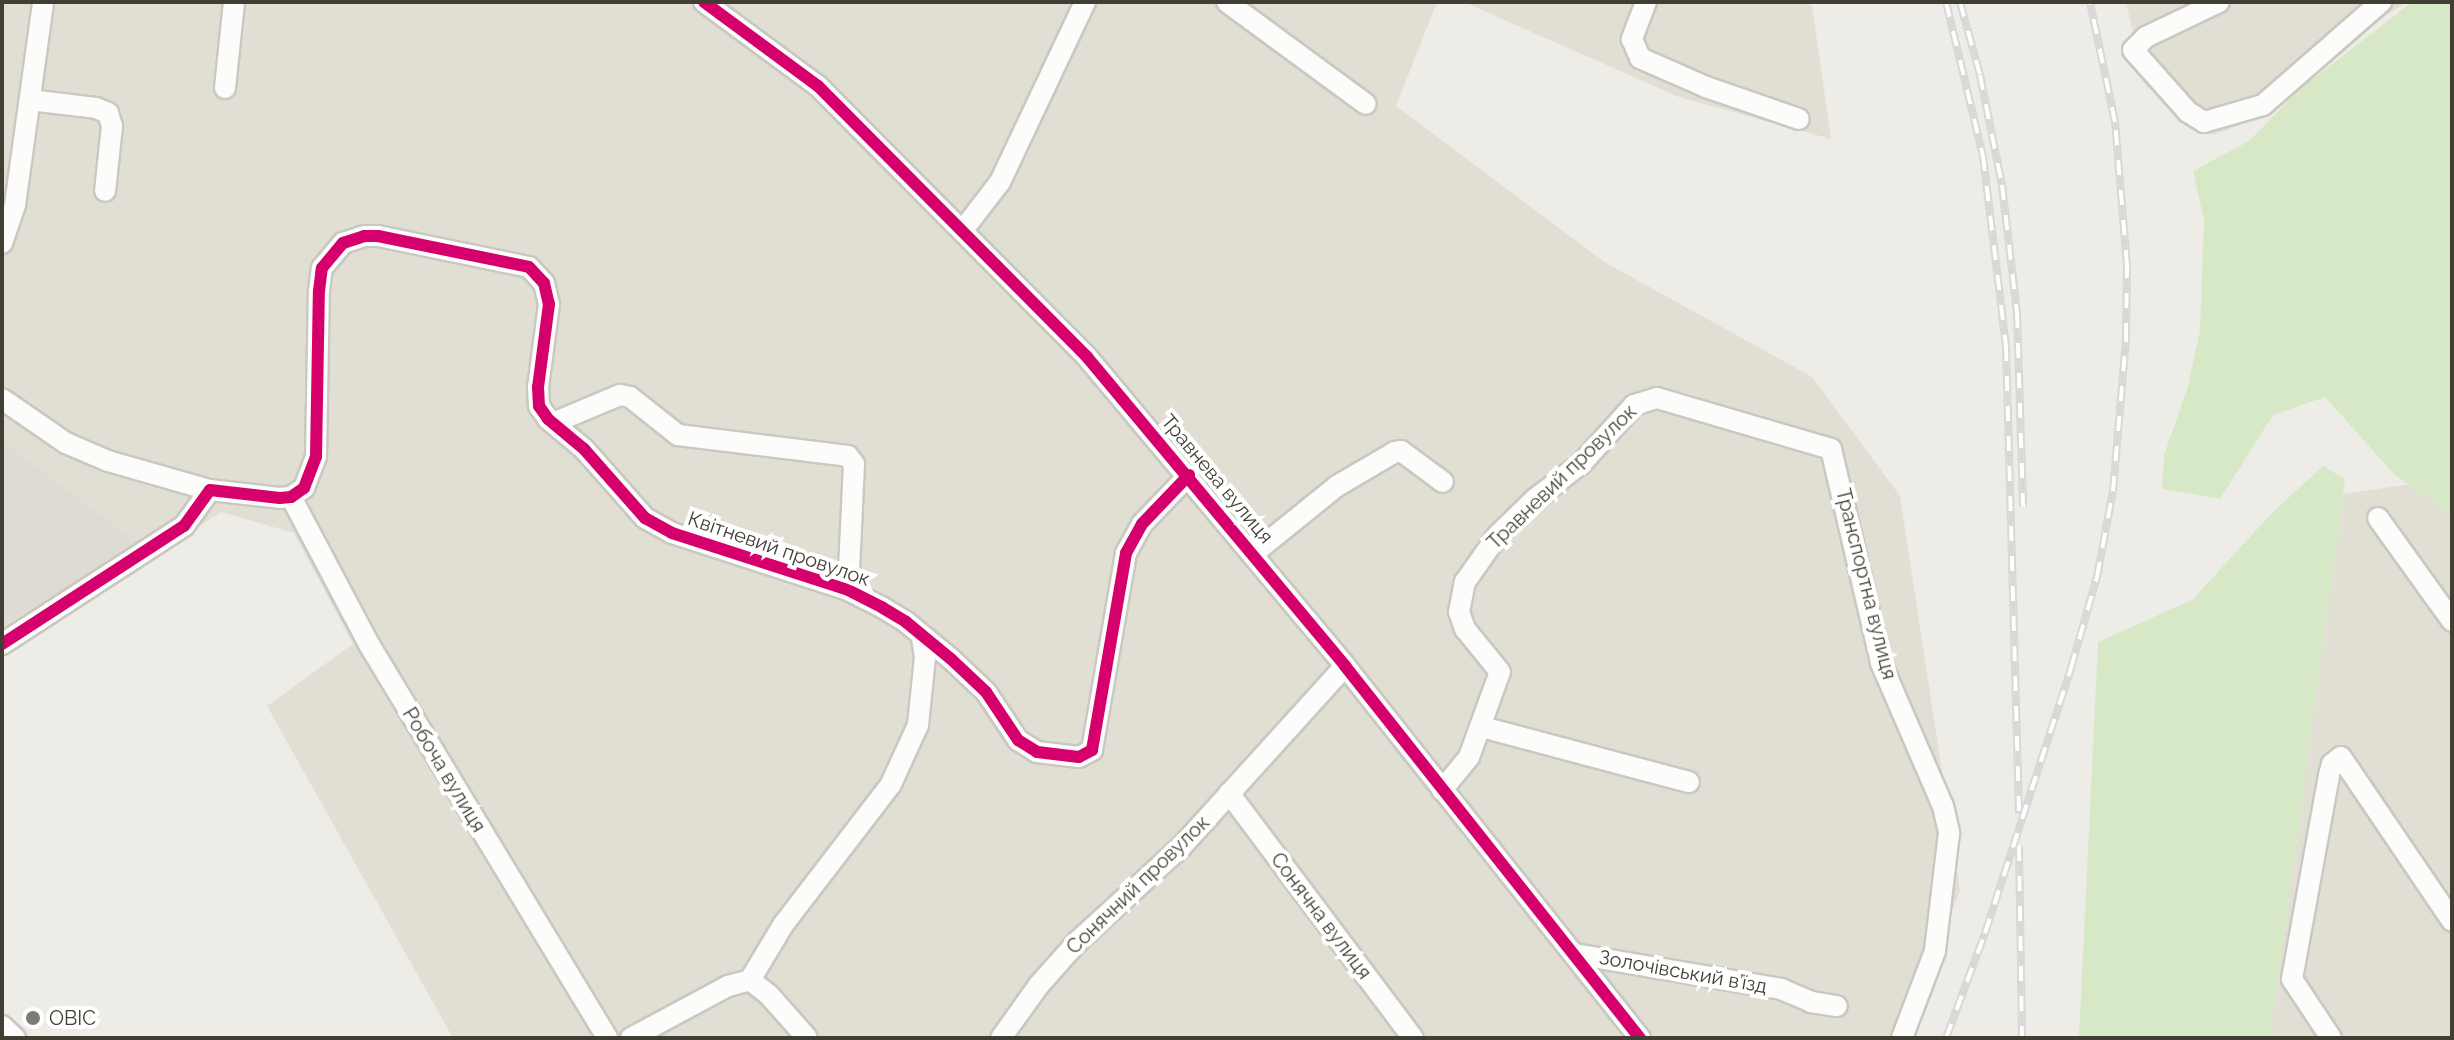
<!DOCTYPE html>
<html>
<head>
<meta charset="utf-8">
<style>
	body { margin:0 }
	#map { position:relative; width:2454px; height:1040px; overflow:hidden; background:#edece6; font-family:Raleway,sans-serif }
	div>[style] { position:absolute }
	.residential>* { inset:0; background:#e1ded3 }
	.industrial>* { inset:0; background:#dddbd4 }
	.green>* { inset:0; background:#d7e8c7 }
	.roads { filter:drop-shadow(2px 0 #c9c8c2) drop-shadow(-2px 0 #c9c8c2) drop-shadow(0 2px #c9c8c2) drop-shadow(0 -2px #c9c8c2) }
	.minor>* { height:20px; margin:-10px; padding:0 10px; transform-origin:10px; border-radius:10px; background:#fcfcfb }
	.rail>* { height:8px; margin-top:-4px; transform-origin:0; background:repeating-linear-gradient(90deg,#fff 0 15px,#d8d8d7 0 30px); box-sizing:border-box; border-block:2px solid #d8d8d7 }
	.cycleway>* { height:12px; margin:-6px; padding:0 6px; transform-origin:6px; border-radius:6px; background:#d6006c }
	.dots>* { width:22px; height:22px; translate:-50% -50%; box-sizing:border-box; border:4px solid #fff; border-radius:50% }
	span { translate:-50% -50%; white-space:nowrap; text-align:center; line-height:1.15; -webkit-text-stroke:8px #fff; paint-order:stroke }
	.street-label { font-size:20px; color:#423e33 }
	.poi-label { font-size:20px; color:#423e33 }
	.left { translate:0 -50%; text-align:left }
	.frame { position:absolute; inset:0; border:4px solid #423e33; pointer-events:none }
</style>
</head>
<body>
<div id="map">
	<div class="residential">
		<i style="clip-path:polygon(2px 2px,1437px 2px,1396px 106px,1606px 263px,1812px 377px,1900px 496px,1960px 891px,1900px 1038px,453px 1038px,267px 706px,353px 644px,294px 533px,221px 512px,2px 656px)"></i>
		<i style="clip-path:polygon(1464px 2px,1804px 2px,1812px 6px,1831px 139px,1679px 97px)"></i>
		<i style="clip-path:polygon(2126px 2px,2407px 2px,2378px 20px,2264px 116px,2213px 135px,2146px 86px)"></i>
		<i style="clip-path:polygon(2412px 484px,2452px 516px,2452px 1038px,2270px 1038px,2343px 494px)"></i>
	</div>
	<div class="industrial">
		<i style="clip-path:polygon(2px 442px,141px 545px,2px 625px)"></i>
	</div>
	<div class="green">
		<i style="clip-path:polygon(2412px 2px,2452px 2px,2452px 516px,2394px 474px,2325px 397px,2273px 415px,2220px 499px,2162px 489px,2164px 455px,2187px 390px,2200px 331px,2204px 220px,2193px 171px,2249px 141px,2299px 90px)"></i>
		<i style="clip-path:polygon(2323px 466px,2345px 479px,2270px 1038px,2079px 1038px,2098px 642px,2192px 600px,2273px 512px)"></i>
	</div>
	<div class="roads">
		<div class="minor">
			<i style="left:704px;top:2px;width:142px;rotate:36.4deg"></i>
			<i style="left:818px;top:86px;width:382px;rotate:45.2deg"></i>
			<i style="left:1087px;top:357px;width:403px;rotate:50.1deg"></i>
			<i style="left:1345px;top:666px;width:475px;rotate:51.6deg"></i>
			<i style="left:1227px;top:2px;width:172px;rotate:36.3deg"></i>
			<i style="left:1646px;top:2px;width:40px;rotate:111deg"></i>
			<i style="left:1632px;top:39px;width:21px;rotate:67deg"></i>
			<i style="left:1640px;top:58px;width:72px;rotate:23.7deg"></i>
			<i style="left:1706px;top:87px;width:98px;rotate:19deg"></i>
			<i style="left:2219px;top:2px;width:81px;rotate:154.4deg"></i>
			<i style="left:2146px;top:37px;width:18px;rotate:135deg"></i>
			<i style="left:2133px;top:50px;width:83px;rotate:48.4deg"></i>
			<i style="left:2188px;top:112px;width:19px;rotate:32deg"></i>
			<i style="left:2204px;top:122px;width:61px;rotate:-16.1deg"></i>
			<i style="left:2263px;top:105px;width:157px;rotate:-41.1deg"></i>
			<i style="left:225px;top:88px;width:86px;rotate:-84deg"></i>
			<i style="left:30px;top:100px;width:66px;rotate:6.9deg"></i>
			<i style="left:96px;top:108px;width:13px;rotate:23deg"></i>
			<i style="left:108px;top:113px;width:14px;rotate:73deg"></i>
			<i style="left:112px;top:126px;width:65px;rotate:96.1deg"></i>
			<i style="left:963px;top:230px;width:61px;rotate:-52.4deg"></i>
			<i style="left:1000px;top:182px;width:199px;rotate:-64.7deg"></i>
			<i style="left:2px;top:243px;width:40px;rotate:-71.1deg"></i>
			<i style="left:15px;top:205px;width:205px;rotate:-82.1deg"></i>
			<i style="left:2px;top:399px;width:78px;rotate:34.5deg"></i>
			<i style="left:66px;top:443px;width:46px;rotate:23.2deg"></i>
			<i style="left:108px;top:461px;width:106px;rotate:15.9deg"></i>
			<i style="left:553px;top:423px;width:73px;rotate:-22.7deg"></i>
			<i style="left:620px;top:395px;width:10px;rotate:11deg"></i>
			<i style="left:630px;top:397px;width:61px;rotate:38.4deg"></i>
			<i style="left:678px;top:435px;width:171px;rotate:7deg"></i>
			<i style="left:848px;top:456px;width:10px;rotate:53deg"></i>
			<i style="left:854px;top:464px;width:126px;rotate:92.7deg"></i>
			<i style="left:291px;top:497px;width:169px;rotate:62.1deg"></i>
			<i style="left:370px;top:646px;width:458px;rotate:58.8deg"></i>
			<i style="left:2378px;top:518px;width:127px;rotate:54.3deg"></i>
			<i style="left:1254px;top:553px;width:107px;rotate:-38.9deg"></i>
			<i style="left:1337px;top:486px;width:67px;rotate:-30.4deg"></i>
			<i style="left:1395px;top:452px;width:6px;rotate:-9deg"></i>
			<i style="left:1401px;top:451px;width:52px;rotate:36.4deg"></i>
			<i style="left:2px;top:644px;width:217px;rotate:-33deg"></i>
			<i style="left:184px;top:526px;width:44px;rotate:-54.2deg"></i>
			<i style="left:210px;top:490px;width:70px;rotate:6.5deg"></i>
			<i style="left:280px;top:498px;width:11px;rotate:-5deg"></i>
			<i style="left:291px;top:497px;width:16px;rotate:-35deg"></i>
			<i style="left:304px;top:488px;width:33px;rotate:-69deg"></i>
			<i style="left:316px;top:457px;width:166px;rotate:-89deg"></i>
			<i style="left:319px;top:291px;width:23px;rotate:-83deg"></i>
			<i style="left:322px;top:268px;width:33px;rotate:-50deg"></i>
			<i style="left:343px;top:243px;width:22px;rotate:-18deg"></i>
			<i style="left:364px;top:236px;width:14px"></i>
			<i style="left:378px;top:236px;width:154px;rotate:11.6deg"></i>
			<i style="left:529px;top:267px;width:22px;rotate:47deg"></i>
			<i style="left:544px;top:283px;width:22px;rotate:77deg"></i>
			<i style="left:549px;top:304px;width:84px;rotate:97.5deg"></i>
			<i style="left:538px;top:387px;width:19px;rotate:87deg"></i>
			<i style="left:539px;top:406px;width:16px;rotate:55deg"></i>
			<i style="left:548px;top:419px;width:47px;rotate:39.8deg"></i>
			<i style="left:584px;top:449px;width:92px;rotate:48.5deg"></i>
			<i style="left:645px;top:518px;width:31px;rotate:29deg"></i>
			<i style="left:672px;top:533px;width:185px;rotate:17.9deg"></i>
			<i style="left:848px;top:590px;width:39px;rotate:27deg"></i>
			<i style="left:883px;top:608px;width:27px;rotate:31deg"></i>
			<i style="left:906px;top:622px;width:58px;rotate:39.4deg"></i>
			<i style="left:951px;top:659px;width:48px;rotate:43.3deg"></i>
			<i style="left:986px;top:692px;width:58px;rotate:56.3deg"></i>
			<i style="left:1018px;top:740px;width:22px;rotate:32deg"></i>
			<i style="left:1037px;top:752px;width:42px;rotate:6.8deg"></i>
			<i style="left:1079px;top:757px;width:15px;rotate:-28deg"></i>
			<i style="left:1092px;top:750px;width:200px;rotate:-80.2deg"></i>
			<i style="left:1126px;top:553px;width:33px;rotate:-61deg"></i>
			<i style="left:1142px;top:524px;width:68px;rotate:-46.2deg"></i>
			<i style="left:1482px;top:727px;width:214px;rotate:14.9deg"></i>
			<i style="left:1442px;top:790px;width:43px;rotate:-50.7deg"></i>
			<i style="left:1469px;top:757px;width:90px;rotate:-70deg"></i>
			<i style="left:1500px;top:672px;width:55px;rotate:-129.1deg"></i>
			<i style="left:1465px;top:629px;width:18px;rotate:-109deg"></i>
			<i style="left:1459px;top:612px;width:31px;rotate:-79deg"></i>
			<i style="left:1465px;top:582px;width:57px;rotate:-54.9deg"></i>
			<i style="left:1498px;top:535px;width:52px;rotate:-44.2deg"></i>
			<i style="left:1535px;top:499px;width:59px;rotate:-37.5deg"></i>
			<i style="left:1582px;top:463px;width:78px;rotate:-48.1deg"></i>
			<i style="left:1634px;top:405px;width:24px;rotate:-17deg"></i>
			<i style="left:1657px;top:398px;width:181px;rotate:16.3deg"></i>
			<i style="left:1831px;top:449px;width:220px;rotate:76.8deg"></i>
			<i style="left:1881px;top:663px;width:156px;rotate:66.6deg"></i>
			<i style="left:1943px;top:806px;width:28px;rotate:77deg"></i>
			<i style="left:1949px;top:833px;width:119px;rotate:96.8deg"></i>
			<i style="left:1935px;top:951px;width:93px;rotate:110.8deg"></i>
			<i style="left:1229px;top:793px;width:306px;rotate:53.1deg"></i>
			<i style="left:1575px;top:954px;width:209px;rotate:9.6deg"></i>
			<i style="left:1781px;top:989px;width:33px;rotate:23deg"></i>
			<i style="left:1811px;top:1002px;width:26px;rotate:9deg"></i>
			<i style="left:750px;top:980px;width:64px;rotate:-59deg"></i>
			<i style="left:783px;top:925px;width:178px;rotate:-52.5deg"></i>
			<i style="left:891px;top:784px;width:65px;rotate:-65.4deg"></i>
			<i style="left:918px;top:725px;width:68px;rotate:-84.1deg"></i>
			<i style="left:925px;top:657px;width:20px;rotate:-99deg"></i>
			<i style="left:750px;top:980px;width:24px;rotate:38deg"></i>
			<i style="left:769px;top:995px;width:57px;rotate:48.5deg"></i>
			<i style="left:2px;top:1026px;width:18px;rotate:43deg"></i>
			<i style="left:631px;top:1038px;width:110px;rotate:-28.2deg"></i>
			<i style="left:728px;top:986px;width:23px;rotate:-15deg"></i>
			<i style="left:1001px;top:1038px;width:65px;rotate:-54.4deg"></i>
			<i style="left:1039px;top:985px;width:59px;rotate:-48.4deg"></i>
			<i style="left:1078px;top:941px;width:139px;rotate:-42.4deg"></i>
			<i style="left:1181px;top:847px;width:244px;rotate:-47.8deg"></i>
			<i style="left:2331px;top:1038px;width:71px;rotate:-123.5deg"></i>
			<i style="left:2292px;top:979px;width:207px;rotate:-79.7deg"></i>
			<i style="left:2329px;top:775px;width:11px;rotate:-75deg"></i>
			<i style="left:2332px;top:764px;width:11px;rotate:-38deg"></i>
			<i style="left:2341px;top:757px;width:198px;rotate:55.9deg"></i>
		</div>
	</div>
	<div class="rail">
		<i style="left:1946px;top:2px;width:158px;rotate:76.5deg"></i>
		<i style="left:1983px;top:156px;width:191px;rotate:83.1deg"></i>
		<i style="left:2006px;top:346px;width:468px;rotate:88.4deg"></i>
		<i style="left:1960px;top:2px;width:76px;rotate:74.7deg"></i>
		<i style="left:1980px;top:75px;width:112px;rotate:78.7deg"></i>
		<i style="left:2002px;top:185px;width:129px;rotate:83.3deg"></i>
		<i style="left:2017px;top:313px;width:193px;rotate:88.2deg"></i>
		<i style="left:2019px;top:846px;width:192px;rotate:89.1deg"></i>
		<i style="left:1946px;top:1038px;width:112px;rotate:-69.6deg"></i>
		<i style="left:1985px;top:933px;width:279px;rotate:-72deg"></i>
		<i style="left:2071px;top:668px;width:95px;rotate:-74.1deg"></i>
		<i style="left:2097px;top:577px;width:87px;rotate:-79.5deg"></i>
		<i style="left:2113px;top:491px;width:154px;rotate:-85.1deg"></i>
		<i style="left:2126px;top:338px;width:73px;rotate:-89.2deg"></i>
		<i style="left:2127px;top:265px;width:144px;rotate:-94.8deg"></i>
		<i style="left:2115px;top:122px;width:123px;rotate:-101.8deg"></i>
	</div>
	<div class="cycleway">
		<i style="left:704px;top:2px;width:142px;rotate:36.4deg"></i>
		<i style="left:818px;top:86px;width:382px;rotate:45.2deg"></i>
		<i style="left:1087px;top:357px;width:403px;rotate:50.1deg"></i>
		<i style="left:1345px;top:666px;width:475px;rotate:51.6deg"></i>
		<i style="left:2px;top:644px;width:217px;rotate:-33deg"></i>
		<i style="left:184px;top:526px;width:44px;rotate:-54.2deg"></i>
		<i style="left:210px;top:490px;width:70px;rotate:6.5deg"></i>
		<i style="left:280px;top:498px;width:11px;rotate:-5deg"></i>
		<i style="left:291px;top:497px;width:16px;rotate:-35deg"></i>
		<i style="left:304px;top:488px;width:33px;rotate:-69deg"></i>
		<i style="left:316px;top:457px;width:166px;rotate:-89deg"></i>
		<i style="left:319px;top:291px;width:23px;rotate:-83deg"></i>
		<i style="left:322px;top:268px;width:33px;rotate:-50deg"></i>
		<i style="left:343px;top:243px;width:22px;rotate:-18deg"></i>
		<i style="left:364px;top:236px;width:14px"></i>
		<i style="left:378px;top:236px;width:154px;rotate:11.6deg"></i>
		<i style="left:529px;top:267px;width:22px;rotate:47deg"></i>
		<i style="left:544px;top:283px;width:22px;rotate:77deg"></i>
		<i style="left:549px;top:304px;width:84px;rotate:97.5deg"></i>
		<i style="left:538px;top:387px;width:19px;rotate:87deg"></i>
		<i style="left:539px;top:406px;width:16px;rotate:55deg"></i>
		<i style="left:548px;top:419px;width:47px;rotate:39.8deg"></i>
		<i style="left:584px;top:449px;width:92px;rotate:48.5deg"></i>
		<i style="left:645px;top:518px;width:31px;rotate:29deg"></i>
		<i style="left:672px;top:533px;width:185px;rotate:17.9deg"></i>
		<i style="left:848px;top:590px;width:39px;rotate:27deg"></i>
		<i style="left:883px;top:608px;width:27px;rotate:31deg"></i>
		<i style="left:906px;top:622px;width:58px;rotate:39.4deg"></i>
		<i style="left:951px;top:659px;width:48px;rotate:43.3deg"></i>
		<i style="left:986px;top:692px;width:58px;rotate:56.3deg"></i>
		<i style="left:1018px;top:740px;width:22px;rotate:32deg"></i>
		<i style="left:1037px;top:752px;width:42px;rotate:6.8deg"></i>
		<i style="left:1079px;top:757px;width:15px;rotate:-28deg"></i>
		<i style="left:1092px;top:750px;width:200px;rotate:-80.2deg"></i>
		<i style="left:1126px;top:553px;width:33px;rotate:-61deg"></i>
		<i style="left:1142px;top:524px;width:68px;rotate:-46.2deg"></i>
	</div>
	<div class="dots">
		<i style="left:33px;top:1018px;background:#7e7b72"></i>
	</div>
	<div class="street-label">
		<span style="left:1562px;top:477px;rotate:-44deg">Травневий провулок</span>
		<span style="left:1217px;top:479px;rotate:50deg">Травнева вулиця</span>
		<span style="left:779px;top:549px;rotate:19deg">Квітневий провулок</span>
		<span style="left:1866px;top:584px;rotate:76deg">Транспортна вулиця</span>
		<span style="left:444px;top:770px;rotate:59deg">Робоча вулиця</span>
		<span style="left:1138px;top:885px;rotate:-44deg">Сонячний провулок</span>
		<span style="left:1321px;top:916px;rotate:53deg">Сонячна вулиця</span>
		<span style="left:1683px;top:972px;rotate:10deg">Золочівський в’їзд</span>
	</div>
	<div class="poi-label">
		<span class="left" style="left:49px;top:1018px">ОВІС</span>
	</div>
	<div class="frame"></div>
</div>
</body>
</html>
